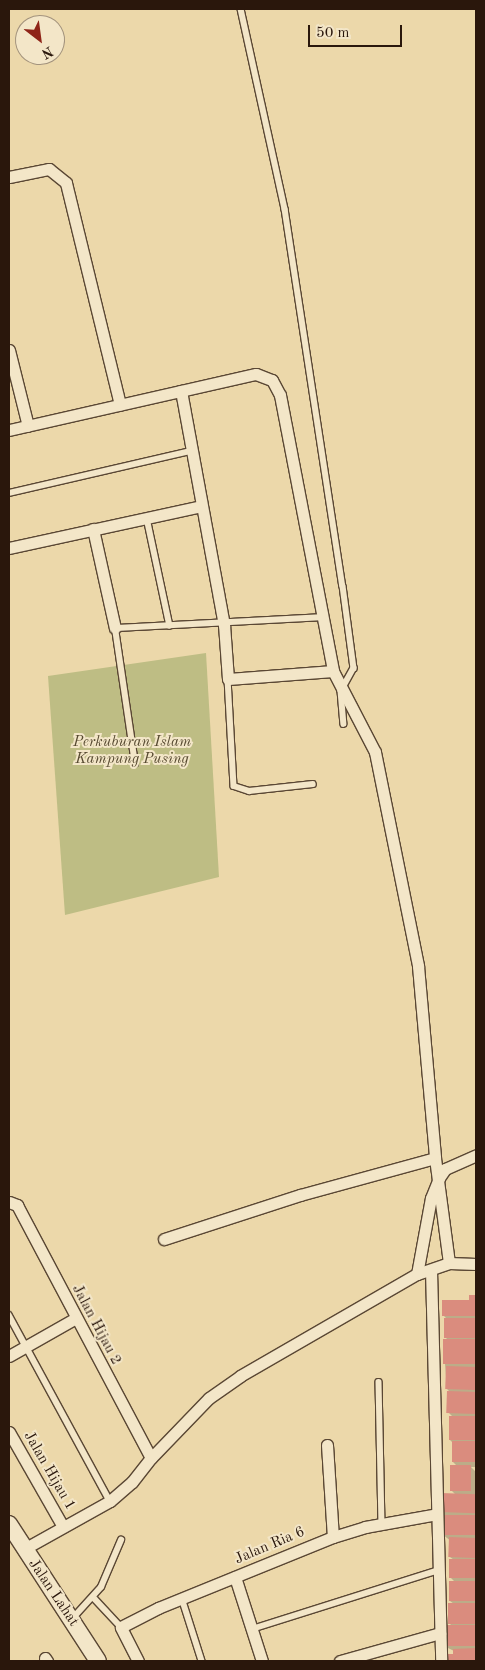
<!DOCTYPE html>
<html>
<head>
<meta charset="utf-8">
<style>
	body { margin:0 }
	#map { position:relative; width:485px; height:1670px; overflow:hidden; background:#ecd8aa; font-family:"Old Standard TT",serif }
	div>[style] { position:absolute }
	.green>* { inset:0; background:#bebd84 }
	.shadow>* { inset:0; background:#0003 }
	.building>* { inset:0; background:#da8c7e; transform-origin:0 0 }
	.roads { filter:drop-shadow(1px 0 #5a4734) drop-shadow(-1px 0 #5a4734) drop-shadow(0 1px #5a4734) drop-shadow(0 -1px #5a4734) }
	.service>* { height:5.5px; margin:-2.75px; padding:0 2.75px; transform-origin:2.75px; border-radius:2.75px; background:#f3e6c8 }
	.minor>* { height:11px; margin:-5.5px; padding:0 5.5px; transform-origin:5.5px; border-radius:5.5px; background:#f3e6c8 }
	.secondary>* { height:16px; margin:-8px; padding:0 8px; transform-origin:8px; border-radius:8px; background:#f3e6c8 }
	span { translate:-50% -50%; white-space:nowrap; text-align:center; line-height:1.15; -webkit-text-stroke:4px #f3e6c8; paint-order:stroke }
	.park-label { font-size:15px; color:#564930; font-style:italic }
	.street-label { font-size:15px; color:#2a170c }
	.frame { position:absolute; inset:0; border:10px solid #2a170c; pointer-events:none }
	.north { position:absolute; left:15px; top:15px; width:50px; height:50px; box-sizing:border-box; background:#f3e6c8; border:1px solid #a3937d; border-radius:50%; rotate:150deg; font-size:14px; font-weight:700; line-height:20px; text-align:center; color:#2a170c }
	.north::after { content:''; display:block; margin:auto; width:18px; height:22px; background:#8f2418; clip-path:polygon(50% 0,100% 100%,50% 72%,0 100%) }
	.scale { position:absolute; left:308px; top:25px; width:94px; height:22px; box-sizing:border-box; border:2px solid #2a170c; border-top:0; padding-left:6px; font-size:15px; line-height:18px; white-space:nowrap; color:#2a170c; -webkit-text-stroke:4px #f3e6c8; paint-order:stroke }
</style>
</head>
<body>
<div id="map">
	<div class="green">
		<i style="clip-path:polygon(206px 653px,219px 877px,65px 915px,48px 676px)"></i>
	</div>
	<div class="shadow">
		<i style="clip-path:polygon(470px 1296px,476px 1296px,476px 1467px,471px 1467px,476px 1472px,476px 1661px,445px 1661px,454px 1655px,454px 1651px,444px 1646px,452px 1626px,449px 1623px,454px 1604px,450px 1601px,455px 1582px,450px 1577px,454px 1560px,450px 1557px,451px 1541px,443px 1535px,446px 1516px,441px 1512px,456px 1495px,451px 1490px,457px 1466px,453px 1462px,453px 1443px,449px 1439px,453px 1417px,448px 1412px,451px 1393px,447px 1389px,445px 1364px,449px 1341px,445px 1337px,447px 1319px,444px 1316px,470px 1301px)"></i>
	</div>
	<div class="building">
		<i style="clip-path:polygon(469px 1295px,476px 1295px,476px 1316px,442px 1316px,442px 1300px,469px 1300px)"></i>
		<i style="left:444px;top:1318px;width:32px;height:20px"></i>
		<i style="left:476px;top:1339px;width:25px;height:33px;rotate:90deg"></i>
		<i style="left:446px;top:1366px;width:30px;height:23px;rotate:2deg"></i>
		<i style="left:447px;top:1391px;width:29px;height:22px;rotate:2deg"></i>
		<i style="left:449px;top:1416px;width:27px;height:24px"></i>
		<i style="left:452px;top:1441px;width:24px;height:21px"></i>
		<i style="left:450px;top:1465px;width:21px;height:26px"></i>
		<i style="left:441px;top:1493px;width:35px;height:19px;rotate:2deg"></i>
		<i style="left:442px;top:1515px;width:34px;height:20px"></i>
		<i style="left:449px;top:1537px;width:27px;height:20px;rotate:2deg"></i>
		<i style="left:449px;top:1559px;width:27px;height:19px"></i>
		<i style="left:449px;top:1581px;width:27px;height:20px"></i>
		<i style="left:448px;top:1603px;width:28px;height:21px"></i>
		<i style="left:443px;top:1625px;width:33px;height:21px"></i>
		<i style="clip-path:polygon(476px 1648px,476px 1661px,443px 1661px,443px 1654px,453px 1654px,453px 1649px)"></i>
	</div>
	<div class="roads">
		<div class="service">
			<i style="left:241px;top:9px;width:205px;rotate:77.6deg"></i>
			<i style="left:285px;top:209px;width:381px;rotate:81.3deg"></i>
			<i style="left:343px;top:586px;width:83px;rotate:82.4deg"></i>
			<i style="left:354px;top:668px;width:26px;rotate:119deg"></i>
			<i style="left:341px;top:691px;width:33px;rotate:85deg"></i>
			<i style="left:9px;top:493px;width:187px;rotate:-13deg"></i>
			<i style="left:147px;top:518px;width:110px;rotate:78deg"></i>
			<i style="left:228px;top:679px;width:107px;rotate:86.8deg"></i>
			<i style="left:234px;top:786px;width:16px;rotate:18deg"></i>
			<i style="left:249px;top:791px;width:64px;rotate:-6.2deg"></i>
			<i style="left:135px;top:764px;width:137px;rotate:-98.4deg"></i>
			<i style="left:115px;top:628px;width:207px;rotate:-3deg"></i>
			<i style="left:9px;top:1315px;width:212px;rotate:61.5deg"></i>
			<i style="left:379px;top:1382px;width:142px;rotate:88.8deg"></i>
			<i style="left:94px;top:1598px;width:40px;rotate:47deg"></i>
			<i style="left:182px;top:1598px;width:66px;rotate:72.4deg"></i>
			<i style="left:72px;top:1619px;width:43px;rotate:-47.8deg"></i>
			<i style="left:101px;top:1587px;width:51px;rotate:-66.9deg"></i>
			<i style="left:252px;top:1629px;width:196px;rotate:-17.5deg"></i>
		</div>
		<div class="minor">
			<i style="left:9px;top:177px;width:41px;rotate:-11.3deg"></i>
			<i style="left:49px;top:169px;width:22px;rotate:39deg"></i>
			<i style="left:66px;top:183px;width:228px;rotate:76.3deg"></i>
			<i style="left:9px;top:350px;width:78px;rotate:76deg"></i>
			<i style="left:9px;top:430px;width:253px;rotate:-12.8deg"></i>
			<i style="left:256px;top:374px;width:17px;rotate:21deg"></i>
			<i style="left:272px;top:380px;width:17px;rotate:62deg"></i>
			<i style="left:280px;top:395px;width:281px;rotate:79.1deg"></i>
			<i style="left:333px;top:671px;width:105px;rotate:175.6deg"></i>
			<i style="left:228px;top:679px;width:54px;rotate:-94.2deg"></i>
			<i style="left:224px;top:625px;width:238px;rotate:-100.4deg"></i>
			<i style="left:93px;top:529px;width:101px;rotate:77.5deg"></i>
			<i style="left:9px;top:548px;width:197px;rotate:-12.3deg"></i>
			<i style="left:333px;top:671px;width:91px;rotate:62.6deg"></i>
			<i style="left:375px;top:752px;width:218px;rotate:78.6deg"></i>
			<i style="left:418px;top:966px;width:193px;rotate:84.9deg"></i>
			<i style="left:435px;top:1158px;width:106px;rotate:82.4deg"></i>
			<i style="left:9px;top:1202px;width:9px;rotate:21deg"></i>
			<i style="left:17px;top:1205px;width:286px;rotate:62.1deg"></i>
			<i style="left:164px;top:1239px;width:143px;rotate:-17.9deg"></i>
			<i style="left:300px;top:1195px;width:140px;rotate:-15.3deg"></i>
			<i style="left:431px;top:1270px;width:391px;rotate:88.5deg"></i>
			<i style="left:417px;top:1274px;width:77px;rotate:-79.6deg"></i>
			<i style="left:431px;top:1198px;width:22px;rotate:-68deg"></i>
			<i style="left:439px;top:1178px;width:11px;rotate:-56deg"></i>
			<i style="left:445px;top:1169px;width:34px;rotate:-24deg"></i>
			<i style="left:9px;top:1356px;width:75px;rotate:-29.6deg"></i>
			<i style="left:9px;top:1432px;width:107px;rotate:60.3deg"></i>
			<i style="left:327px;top:1445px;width:92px;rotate:86.3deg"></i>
			<i style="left:24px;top:1549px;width:98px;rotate:-29.2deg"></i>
			<i style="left:110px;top:1501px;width:29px;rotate:-41deg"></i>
			<i style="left:132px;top:1482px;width:31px;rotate:-52deg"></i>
			<i style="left:151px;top:1458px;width:83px;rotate:-46deg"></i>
			<i style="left:209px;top:1398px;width:38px;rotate:-35deg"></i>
			<i style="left:240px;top:1376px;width:204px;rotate:-30deg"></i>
			<i style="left:417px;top:1274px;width:34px;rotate:-19deg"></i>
			<i style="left:449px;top:1263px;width:27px;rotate:2deg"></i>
			<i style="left:235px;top:1577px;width:88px;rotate:72.2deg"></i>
			<i style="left:45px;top:1658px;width:4px;rotate:56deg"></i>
			<i style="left:138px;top:1661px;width:38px;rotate:-117deg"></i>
			<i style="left:121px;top:1627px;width:42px;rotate:-27.2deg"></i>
			<i style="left:158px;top:1608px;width:189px;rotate:-22.1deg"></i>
			<i style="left:333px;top:1537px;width:34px;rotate:-17deg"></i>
			<i style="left:365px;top:1527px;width:73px;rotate:-10.2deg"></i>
			<i style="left:340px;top:1661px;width:104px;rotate:-15.6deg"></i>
		</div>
		<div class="secondary">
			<i style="left:9px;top:1524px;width:163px;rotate:57deg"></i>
		</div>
	</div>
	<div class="park-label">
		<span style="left:132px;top:751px">Perkuburan Islam<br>Kampung Pusing</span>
	</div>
	<div class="street-label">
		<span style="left:96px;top:1325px;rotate:62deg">Jalan Hijau 2</span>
		<span style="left:49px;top:1471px;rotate:60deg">Jalan Hijau 1</span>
		<span style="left:270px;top:1546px;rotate:-23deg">Jalan Ria 6</span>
		<span style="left:53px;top:1593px;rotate:56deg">Jalan Lahat</span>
	</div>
	<div class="frame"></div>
	<div class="north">N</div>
	<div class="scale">50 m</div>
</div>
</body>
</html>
